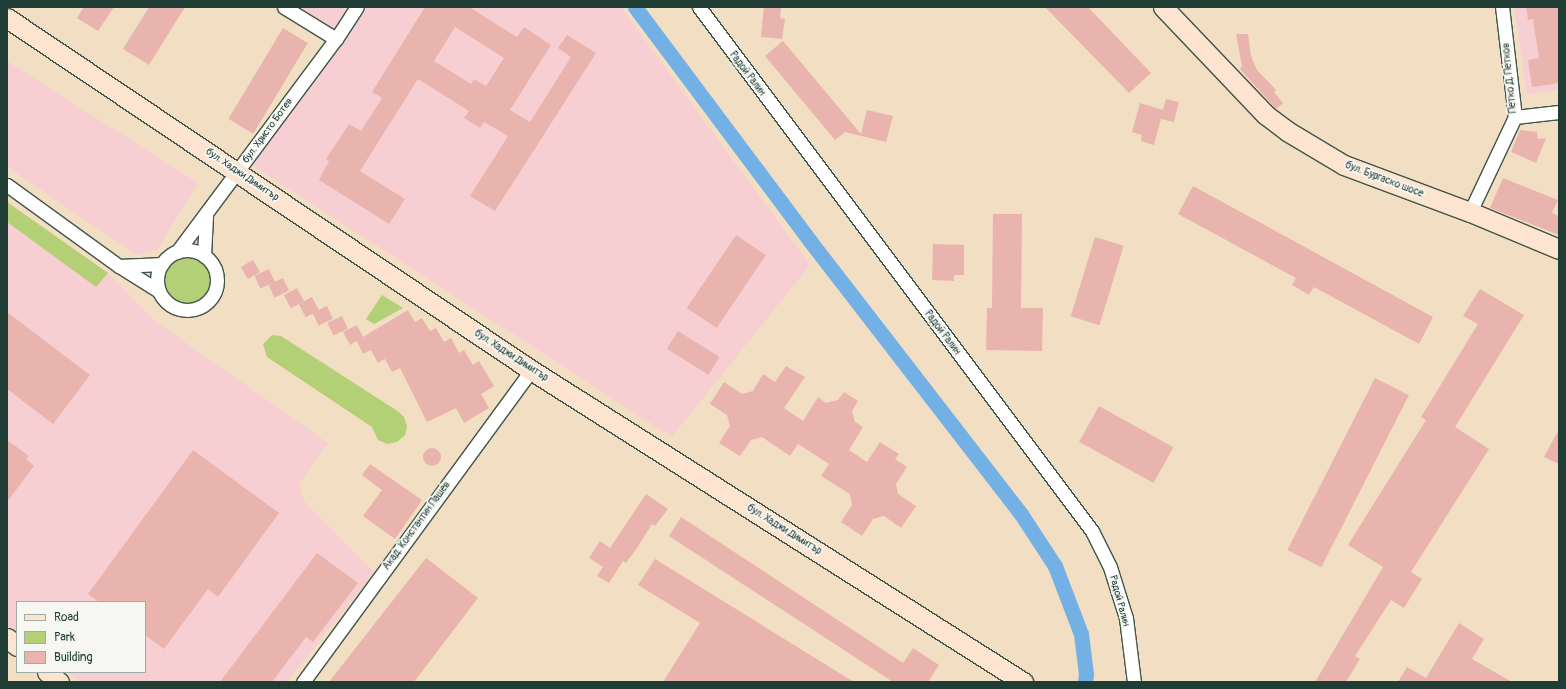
<!DOCTYPE html>
<html>
<head>
<meta charset="utf-8">
<style>
	body { margin:0 }
	#map { position:relative; width:1566px; height:689px; overflow:hidden; background:#f2dec2; font-family:Pangolin,sans-serif }
	div>[style] { position:absolute }
	.built>* { inset:0; background:#f7cfd2 }
	.green>* { inset:0; background:#b4d076 }
	.round { border-radius:50% }
	.canal>* { height:15px; margin:-7.5px; padding:0 7.5px; transform-origin:7.5px; border-radius:7.5px; background:#72b0e5 }
	.building>* { inset:0; background:#e9b4ad; transform-origin:0 0 }
	.roads { filter:drop-shadow(1px 0 #3f5549) drop-shadow(-1px 0 #3f5549) drop-shadow(0 1px #3f5549) drop-shadow(0 -1px #3f5549) }
	.street>* { height:13px; margin:-6.5px; padding:0 6.5px; transform-origin:6.5px; border-radius:6.5px; background:#fff }
	.street>.ring { margin:-6.5px; padding:0; box-sizing:content-box; background:none; border:13px solid #fff; border-radius:50% }
	.secondary>* { height:19px; margin:-9.5px; padding:0 9.5px; transform-origin:9.5px; border-radius:9.5px; background:#fde4d1 }
	span { translate:-50% -50%; white-space:nowrap; text-align:center; line-height:1.15; -webkit-text-stroke:3.5px #f6f6f2; paint-order:stroke }
	.street-label { font-size:10px; color:#1f3d34 }
	.frame { position:absolute; inset:0; border:8px solid #1f3d34; pointer-events:none }
	.legend { position:absolute; left:16px; top:601px; width:130px; height:72px; box-sizing:border-box; background:#f6f6f2; border:1px solid #a0aca6; margin:0; padding:5px 7px; list-style:none; font-size:12px; color:#1f3d34 }
	.legend li { display:flex; align-items:center; gap:8px; height:20px }
	.legend b { width:20px; border:1px solid #a0aca6 }
</style>
</head>
<body>
<div id="map">
	<div class="built">
		<i style="clip-path:polygon(284px 7px,621px 7px,810px 265px,672px 437px,246px 161px,336px 39px)"></i>
		<i style="clip-path:polygon(1514px 7px,1559px 7px,1559px 90px,1527px 94px)"></i>
		<i style="clip-path:polygon(7px 61px,198px 183px,157px 250px,137px 255px,7px 167px)"></i>
		<i style="clip-path:polygon(7px 202px,108px 273px,155px 321px,328px 443px,299px 484px,304px 501px,374px 572px,287px 682px,79px 682px,66px 672px,145px 672px,145px 602px,17px 602px,17px 632px,7px 624px,7px 420px,26px 434px,7px 418px)"></i>
	</div>
	<div class="green">
		<i style="clip-path:polygon(7px 202px,108px 273px,96px 287px,7px 222px)"></i>
		<i class="round" style="left:162px;top:255px;width:50px;height:50px"></i>
		<i style="clip-path:polygon(382px 295px,403px 308px,374px 324px,366px 319px)"></i>
		<i style="clip-path:polygon(272px 335px,281px 336px,399px 412px,404px 417px,407px 426px,405px 435px,397px 442px,387px 444px,378px 440px,372px 427px,267px 357px,263px 344px)"></i>
	</div>
	<div class="canal">
		<i style="left:635px;top:7px;width:292px;rotate:53.2deg"></i>
		<i style="left:810px;top:241px;width:345px;rotate:52.3deg"></i>
		<i style="left:1021px;top:514px;width:62px;rotate:56.8deg"></i>
		<i style="left:1055px;top:566px;width:73px;rotate:69.1deg"></i>
		<i style="left:1081px;top:634px;width:40px;rotate:82.9deg"></i>
		<i style="left:1086px;top:674px;width:8px;rotate:97deg"></i>
	</div>
	<div class="building">
		<i style="clip-path:polygon(84px 7px,114px 7px,98px 31px,77px 18px)"></i>
		<i style="clip-path:polygon(149px 7px,185px 7px,149px 65px,123px 49px)"></i>
		<i style="clip-path:polygon(evenodd,425px 7px,469px 7px,517px 37px,524px 27px,551px 45px,510px 110px,530px 122px,571px 57px,558px 48px,567px 35px,596px 53px,495px 211px,470px 196px,508px 136px,484px 122px,480px 128px,464px 118px,469px 111px,418px 79px,360px 171px,405px 199px,389px 224px,319px 180px,329px 161px,326px 159px,349px 124px,361px 131px,382px 98px,372px 92px,425px 7px,455px 27px,504px 58px,486px 86px,474px 79px,471px 84px,434px 61px,455px 27px)"></i>
		<i style="clip-path:polygon(764px 7px,781px 7px,780px 18px,785px 19px,782px 39px,761px 37px)"></i>
		<i style="clip-path:polygon(1045px 7px,1088px 7px,1151px 73px,1129px 93px)"></i>
		<i style="clip-path:polygon(1526px 7px,1559px 7px,1559px 83px,1532px 87px,1528px 60px,1539px 58px,1533px 19px,1528px 20px)"></i>
		<i style="left:283px;top:28px;width:29px;height:106px;rotate:31deg"></i>
		<i style="clip-path:polygon(1236px 34px,1248px 34px,1251px 56px,1257px 70px,1276px 90px,1274px 92px,1283px 103px,1276px 109px,1240px 69px,1242px 66px)"></i>
		<i style="clip-path:polygon(783px 41px,861px 134px,867px 110px,893px 116px,886px 142px,845px 132px,835px 140px,765px 56px)"></i>
		<i style="clip-path:polygon(1166px 99px,1179px 102px,1174px 122px,1161px 119px,1154px 145px,1141px 141px,1142px 135px,1132px 132px,1140px 103px,1163px 110px)"></i>
		<i style="clip-path:polygon(1520px 130px,1537px 132px,1538px 139px,1546px 138px,1536px 163px,1511px 152px)"></i>
		<i style="clip-path:polygon(1503px 178px,1558px 200px,1552px 213px,1559px 216px,1559px 235px,1490px 208px)"></i>
		<i style="clip-path:polygon(1193px 186px,1433px 317px,1419px 344px,1314px 287px,1309px 295px,1292px 285px,1296px 278px,1178px 214px)"></i>
		<i style="clip-path:polygon(993px 214px,1022px 214px,1021px 308px,1043px 308px,1042px 351px,986px 350px,987px 308px,992px 308px)"></i>
		<i style="left:736px;top:235px;width:36px;height:88px;rotate:34deg"></i>
		<i style="left:1095px;top:237px;width:30px;height:83px;rotate:17deg"></i>
		<i style="clip-path:polygon(933px 244px,964px 245px,964px 275px,954px 275px,954px 281px,932px 280px)"></i>
		<i style="left:253px;top:260px;width:14px;height:14px;rotate:60deg"></i>
		<i style="left:269px;top:269px;width:14px;height:16px;rotate:65deg"></i>
		<i style="left:283px;top:278px;width:14px;height:16px;rotate:65deg"></i>
		<i style="left:297px;top:288px;width:15px;height:15px;rotate:62deg"></i>
		<i style="clip-path:polygon(1480px 289px,1524px 315px,1455px 427px,1489px 449px,1411px 572px,1422px 579px,1404px 608px,1391px 600px,1355px 656px,1360px 659px,1346px 682px,1315px 682px,1383px 567px,1348px 545px,1426px 420px,1421px 417px,1478px 324px,1463px 316px)"></i>
		<i style="left:312px;top:297px;width:15px;height:15px;rotate:62deg"></i>
		<i style="left:327px;top:306px;width:14px;height:16px;rotate:65deg"></i>
		<i style="clip-path:polygon(408px 310px,415px 322px,422px 318px,430px 331px,436px 328px,444px 342px,451px 338px,459px 353px,464px 350px,473px 365px,479px 361px,494px 386px,481px 394px,489px 408px,464px 423px,456px 408px,427px 422px,400px 368px,392px 372px,385px 359px,378px 363px,371px 350px,363px 354px,357px 341px,350px 345px,343px 332px,357px 325px,363px 337px)"></i>
		<i style="clip-path:polygon(7px 312px,90px 375px,53px 424px,7px 389px)"></i>
		<i style="left:342px;top:316px;width:14px;height:16px;rotate:65deg"></i>
		<i style="left:678px;top:331px;width:49px;height:21px;rotate:32deg"></i>
		<i style="clip-path:polygon(786px 366px,805px 377px,784px 408px,803px 421px,818px 397px,826px 403px,838px 400px,844px 392px,858px 401px,852px 411px,855px 422px,863px 427px,849px 450px,867px 462px,880px 442px,899px 454px,895px 459px,907px 467px,896px 484px,898px 494px,916px 506px,901px 528px,884px 516px,873px 519px,862px 536px,841px 522px,852px 505px,850px 494px,821px 476px,829px 464px,798px 444px,790px 456px,762px 437px,751px 440px,740px 456px,719px 443px,730px 426px,727px 415px,710px 404px,724px 382px,742px 394px,753px 391px,763px 374px,775px 382px)"></i>
		<i style="left:1375px;top:378px;width:38px;height:193px;rotate:27deg"></i>
		<i style="left:1099px;top:406px;width:85px;height:41px;rotate:29deg"></i>
		<i style="clip-path:polygon(1559px 429px,1559px 464px,1544px 457px)"></i>
		<i style="clip-path:polygon(7px 440px,29px 456px,26px 459px,34px 466px,7px 502px)"></i>
		<i class="round" style="left:423px;top:448px;width:18px;height:18px"></i>
		<i style="clip-path:polygon(193px 450px,279px 513px,218px 597px,208px 589px,164px 649px,145px 635px,145px 602px,99px 602px,88px 594px)"></i>
		<i style="clip-path:polygon(370px 464px,422px 500px,395px 539px,363px 516px,382px 490px,362px 475px)"></i>
		<i style="clip-path:polygon(646px 494px,668px 509px,655px 526px,652px 524px,637px 548px,626px 563px,623px 561px,609px 583px,597px 576px,603px 567px,589px 558px,600px 541px,610px 548px)"></i>
		<i style="clip-path:polygon(681px 517px,903px 663px,913px 648px,939px 665px,928px 682px,893px 682px,669px 536px)"></i>
		<i style="clip-path:polygon(317px 553px,358px 583px,313px 642px,306px 637px,272px 682px,220px 682px)"></i>
		<i style="clip-path:polygon(426px 558px,478px 598px,414px 682px,329px 682px)"></i>
		<i style="clip-path:polygon(655px 559px,854px 682px,663px 682px,700px 623px,638px 585px)"></i>
		<i style="clip-path:polygon(1459px 623px,1484px 639px,1472px 659px,1512px 682px,1398px 682px,1407px 667px,1426px 678px)"></i>
	</div>
	<div class="roads">
		<div class="street">
			<i style="left:284px;top:7px;width:61px;rotate:31.6deg"></i>
			<i style="left:699px;top:7px;width:655px;rotate:53.13deg"></i>
			<i style="left:1092px;top:531px;width:40px;rotate:63.4deg"></i>
			<i style="left:1110px;top:567px;width:53px;rotate:72.6deg"></i>
			<i style="left:1126px;top:618px;width:64px;rotate:82.9deg"></i>
			<i style="left:1515px;top:117px;width:44px;rotate:-6.5deg"></i>
			<i style="left:7px;top:185px;width:138px;rotate:35.9deg"></i>
			<i style="left:119px;top:266px;width:47px;rotate:32deg"></i>
			<i style="left:1470px;top:212px;width:105px;rotate:-64.7deg"></i>
			<i style="left:1515px;top:117px;width:111px;rotate:-96.7deg"></i>
			<i class="ring" style="left:157px;top:250px;width:47px;height:47px"></i>
			<i style="left:177px;top:252px;width:266px;rotate:-53.3deg"></i>
			<i style="left:336px;top:39px;width:38px;rotate:-57deg"></i>
			<i style="left:204px;top:256px;width:40px;rotate:-87.1deg"></i>
			<i style="left:119px;top:266px;width:43px;rotate:-2.7deg"></i>
			<i style="left:303px;top:682px;width:386px;rotate:-53.8deg"></i>
		</div>
		<div class="secondary">
			<i style="left:1163px;top:7px;width:149px;rotate:46.4deg"></i>
			<i style="left:1266px;top:115px;width:26px;rotate:37deg"></i>
			<i style="left:1287px;top:131px;width:66px;rotate:30.8deg"></i>
			<i style="left:1344px;top:165px;width:134px;rotate:20.5deg"></i>
			<i style="left:1470px;top:212px;width:96px;rotate:22.6deg"></i>
			<i style="left:7px;top:18px;width:631px;rotate:33.89deg"></i>
			<i style="left:531px;top:370px;width:583px;rotate:32.38deg"></i>
			<i style="left:7px;top:638px;width:13px;rotate:39deg"></i>
			<i style="left:47px;top:672px;width:16px;rotate:40deg"></i>
		</div>
	</div>
	<div class="street-label">
		<span style="left:747px;top:74px;rotate:53deg">Радой Ралин</span>
		<span style="left:1510px;top:78px;rotate:-96deg">Петко Д. Петков</span>
		<span style="left:268px;top:131px;rotate:-54deg">бул. Христо Ботев</span>
		<span style="left:242px;top:175px;rotate:34deg">бул. Хаджи Димитър</span>
		<span style="left:1384px;top:180px;rotate:21deg">бул. Бургаско шосе</span>
		<span style="left:942px;top:333px;rotate:53deg">Радой Ралин</span>
		<span style="left:511px;top:356px;rotate:33deg">бул. Хаджи Димитър</span>
		<span style="left:417px;top:526px;rotate:-54deg">Акад. Константин Пашев</span>
		<span style="left:784px;top:530px;rotate:32deg">бул. Хаджи Димитър</span>
		<span style="left:1119px;top:601px;rotate:75deg">Радой Ралин</span>
	</div>
	<div class="frame"></div>
	<ul class="legend">
	<li><b style="height:5px;background:#fde4d1"></b>Road</li>
	<li><b style="height:11px;background:#b4d076"></b>Park</li>
	<li><b style="height:11px;background:#e9b4ad"></b>Building</li>
	</ul>
</div>
</body>
</html>
